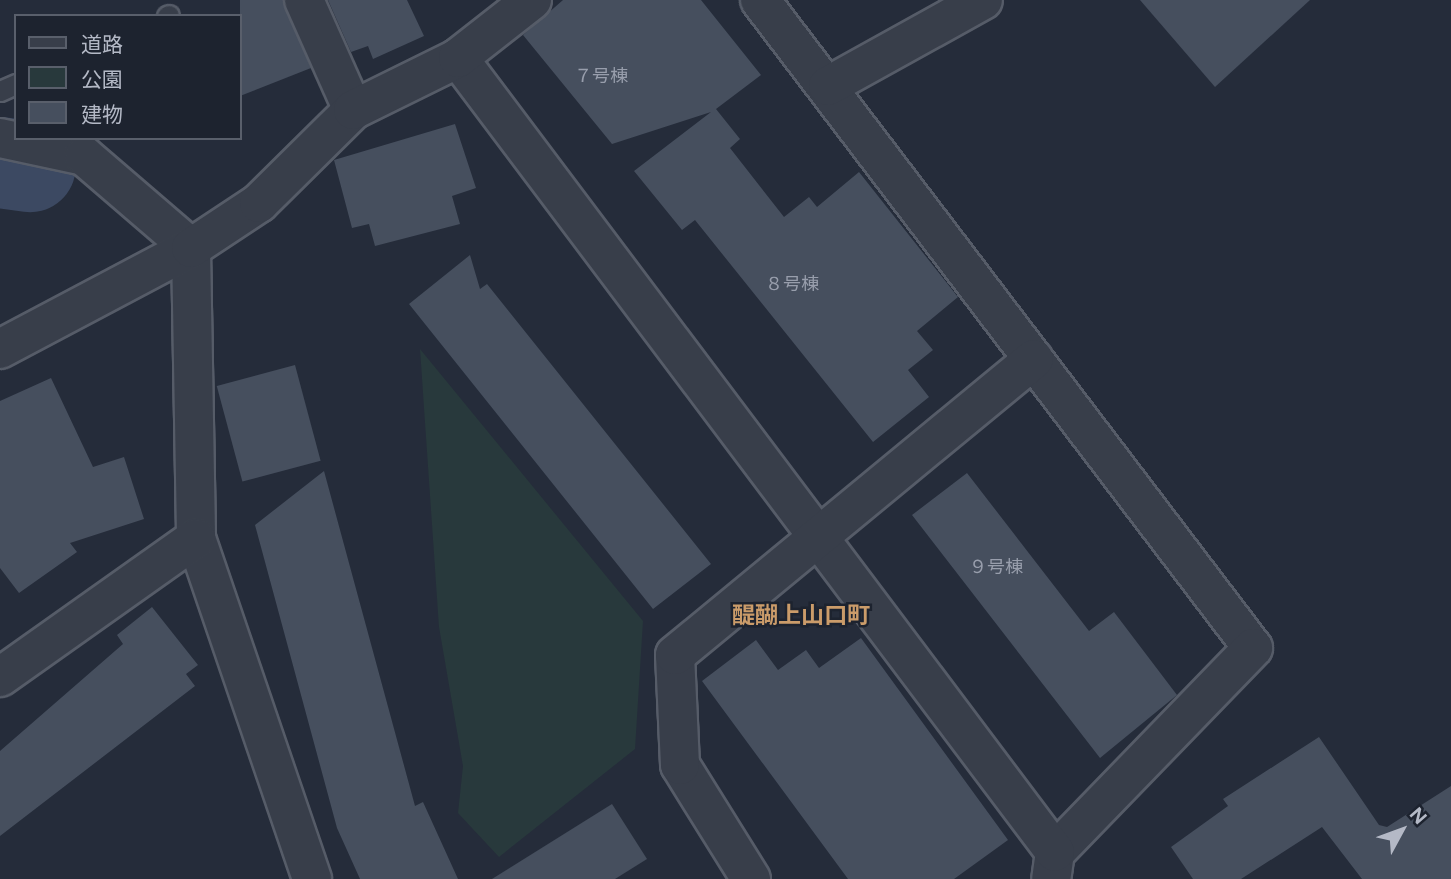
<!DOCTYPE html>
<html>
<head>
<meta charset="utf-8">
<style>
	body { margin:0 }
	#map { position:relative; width:1451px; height:879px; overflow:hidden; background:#252c3a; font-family:Figtree,"Noto Sans JP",sans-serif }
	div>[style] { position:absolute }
	.green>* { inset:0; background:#28393c }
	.river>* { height:91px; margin:-45.5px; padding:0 45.5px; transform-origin:45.5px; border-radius:45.5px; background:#3c4962 }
	.building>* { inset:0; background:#464f5e; transform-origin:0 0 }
	.roads { filter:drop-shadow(2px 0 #565c68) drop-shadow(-2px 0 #565c68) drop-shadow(0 2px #565c68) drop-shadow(0 -2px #565c68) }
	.service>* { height:19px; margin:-9.5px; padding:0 9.5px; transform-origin:9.5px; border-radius:9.5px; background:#383e4a }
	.minor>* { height:38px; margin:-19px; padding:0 19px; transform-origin:19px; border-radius:19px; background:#383e4a }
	span { translate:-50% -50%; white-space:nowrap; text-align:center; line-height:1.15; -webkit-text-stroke:5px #1d232f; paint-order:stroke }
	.number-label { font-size:18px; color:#989eac }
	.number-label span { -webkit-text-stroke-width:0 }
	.neighbourhood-label { font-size:23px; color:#cb9c6a; font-weight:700 }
	.legend { position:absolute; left:14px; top:14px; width:228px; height:126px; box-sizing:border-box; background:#1d232f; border:2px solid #595f6b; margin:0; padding:9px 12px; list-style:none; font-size:21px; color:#b4b9c6 }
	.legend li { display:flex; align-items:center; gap:14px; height:35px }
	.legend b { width:35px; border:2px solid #595f6b }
	.north { position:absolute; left:1367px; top:795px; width:70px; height:70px; -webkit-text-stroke:5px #1d232f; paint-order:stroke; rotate:49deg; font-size:19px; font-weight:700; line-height:28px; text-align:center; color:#b4b9c6 }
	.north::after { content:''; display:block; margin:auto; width:24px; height:32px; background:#b4b9c6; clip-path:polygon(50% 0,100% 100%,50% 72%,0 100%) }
</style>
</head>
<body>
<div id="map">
	<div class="green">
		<i style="clip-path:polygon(420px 349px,643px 621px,635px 749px,499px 857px,458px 813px,463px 766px,439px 627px)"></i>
	</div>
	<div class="river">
		<i style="left:0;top:162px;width:30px;rotate:8deg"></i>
	</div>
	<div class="building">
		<i style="clip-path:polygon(240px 0,283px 0,311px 68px,240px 96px)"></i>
		<i style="clip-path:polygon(328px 0,407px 0,424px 36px,373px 59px,368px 46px,351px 52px)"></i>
		<i style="clip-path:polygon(563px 0,701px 0,761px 75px,716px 109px,740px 139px,730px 148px,784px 217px,809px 197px,817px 207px,859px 172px,958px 297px,917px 331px,933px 350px,908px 370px,929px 397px,873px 442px,695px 220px,682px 230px,634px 171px,711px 112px,612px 144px,523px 35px)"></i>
		<i style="clip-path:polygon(1140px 0,1310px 0,1215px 87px)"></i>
		<i style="clip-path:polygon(455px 124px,476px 188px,452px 196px,460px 224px,375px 246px,369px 224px,352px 228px,334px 160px)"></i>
		<i style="clip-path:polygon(470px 255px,480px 289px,487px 284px,711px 564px,653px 609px,409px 304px)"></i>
		<i style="left:295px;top:365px;width:99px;height:81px;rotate:75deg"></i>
		<i style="clip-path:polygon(51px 378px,93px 467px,124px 457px,144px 519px,70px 543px,77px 552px,19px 593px,0 568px,0 401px)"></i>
		<i style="clip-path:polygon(324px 471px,415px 806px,423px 802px,458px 879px,360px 879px,337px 828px,255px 525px)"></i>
		<i style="clip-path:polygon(967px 473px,1089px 631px,1114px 612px,1177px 695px,1100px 758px,912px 515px)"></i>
		<i style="clip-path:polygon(152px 607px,198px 665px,186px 674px,195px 686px,0 836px,0 751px,123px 644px,117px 635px)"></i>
		<i style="clip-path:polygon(861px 638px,1008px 840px,954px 879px,848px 879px,702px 681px,756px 640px,778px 670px,806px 650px,819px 668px)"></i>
		<i style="clip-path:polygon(1319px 737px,1379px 825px,1387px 827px,1451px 786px,1451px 879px,1362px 879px,1322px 827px,1241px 879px,1193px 879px,1171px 847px,1228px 806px,1223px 799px)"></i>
		<i style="clip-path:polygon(612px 804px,647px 859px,615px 879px,492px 879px)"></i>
	</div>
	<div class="roads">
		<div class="service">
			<i style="left:167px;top:16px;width:2px;rotate:-27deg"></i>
			<i style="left:0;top:91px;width:17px;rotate:-24deg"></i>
		</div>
		<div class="minor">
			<i style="left:304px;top:0;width:120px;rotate:66deg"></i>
			<i style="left:760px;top:0;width:814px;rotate:52.74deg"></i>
			<i style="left:1253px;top:648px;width:284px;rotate:134.1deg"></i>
			<i style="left:1055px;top:852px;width:27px;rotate:98deg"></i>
			<i style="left:458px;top:58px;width:993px;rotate:53.06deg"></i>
			<i style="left:828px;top:86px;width:177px;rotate:-29deg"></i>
			<i style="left:0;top:138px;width:86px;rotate:12.1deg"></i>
			<i style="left:84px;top:156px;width:141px;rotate:40.7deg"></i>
			<i style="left:191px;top:248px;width:290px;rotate:89deg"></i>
			<i style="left:196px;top:538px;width:360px;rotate:71.2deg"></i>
			<i style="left:0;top:349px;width:216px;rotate:-27.9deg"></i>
			<i style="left:191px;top:248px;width:82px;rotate:-33.5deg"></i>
			<i style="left:259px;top:203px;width:132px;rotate:-44.7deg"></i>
			<i style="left:353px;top:110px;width:117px;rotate:-26.3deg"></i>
			<i style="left:458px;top:58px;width:94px;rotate:-38.1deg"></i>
			<i style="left:0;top:677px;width:240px;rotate:-35.3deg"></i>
			<i style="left:751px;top:879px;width:134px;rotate:-121.9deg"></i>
			<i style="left:680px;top:765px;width:110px;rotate:-92.6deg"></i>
			<i style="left:675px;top:655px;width:465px;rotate:-39.5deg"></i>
		</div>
	</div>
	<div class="number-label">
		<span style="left:601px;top:76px">７号棟</span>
		<span style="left:792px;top:284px">８号棟</span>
		<span style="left:996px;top:567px">９号棟</span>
	</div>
	<div class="neighbourhood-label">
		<span style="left:801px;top:615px">醍醐上山口町</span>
	</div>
	<ul class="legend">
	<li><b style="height:9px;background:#383e4a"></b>道路</li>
	<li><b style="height:19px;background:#28393c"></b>公園</li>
	<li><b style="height:19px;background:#464f5e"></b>建物</li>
	</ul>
	<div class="north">N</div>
</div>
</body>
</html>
